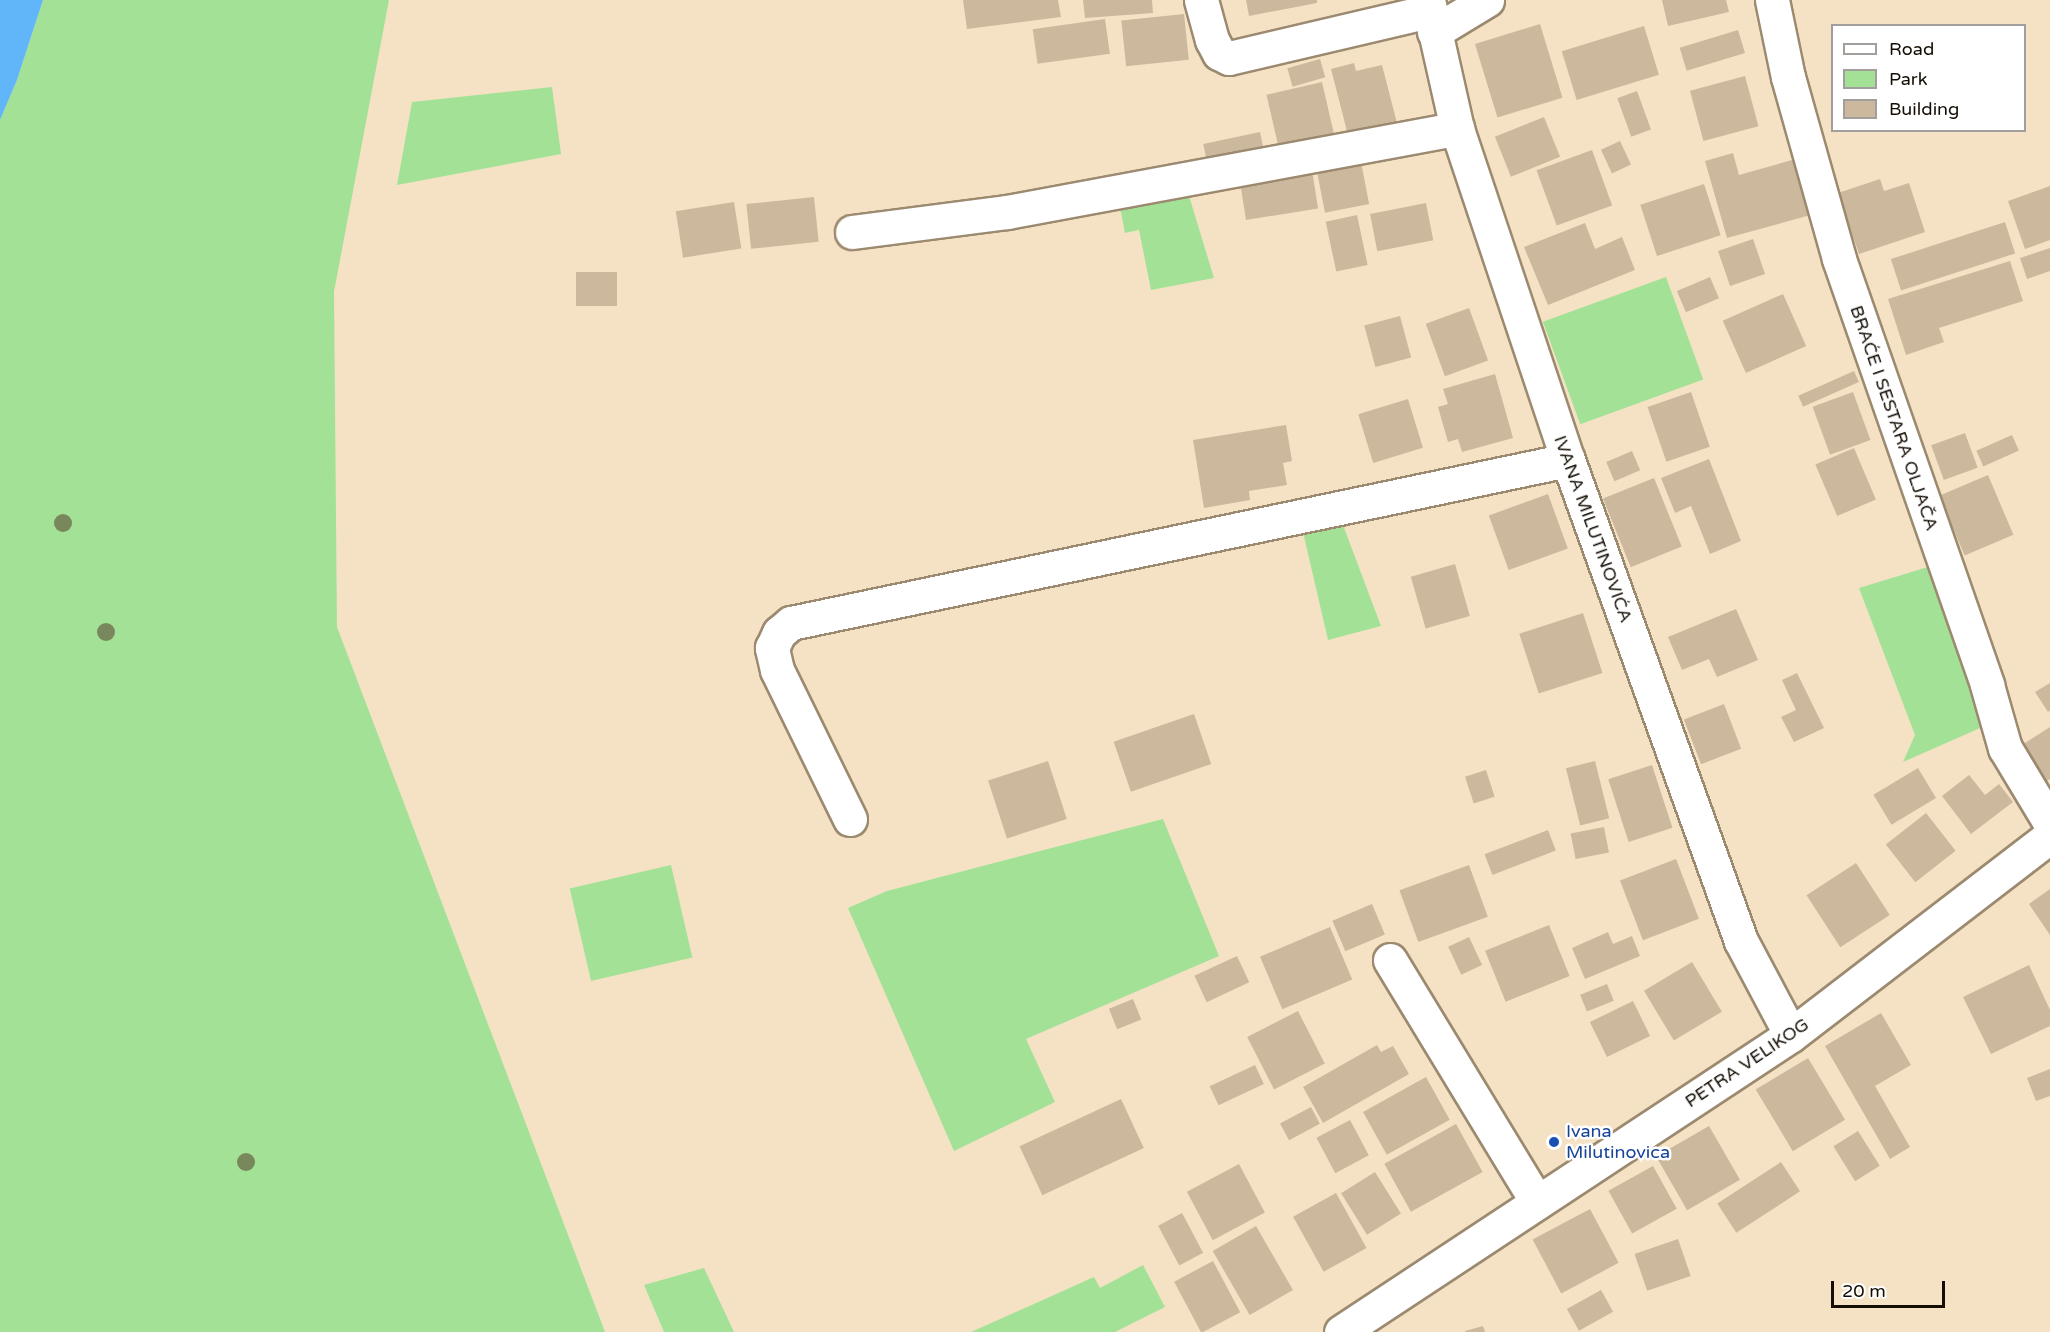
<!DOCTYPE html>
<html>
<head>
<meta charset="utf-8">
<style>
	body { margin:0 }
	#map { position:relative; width:2050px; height:1332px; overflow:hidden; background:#f5e2c5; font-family:"Varela Round",sans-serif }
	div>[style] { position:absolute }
	.green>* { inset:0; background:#a3e296; transform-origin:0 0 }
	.water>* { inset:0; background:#61b6f9 }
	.building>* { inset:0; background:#ccb99d; transform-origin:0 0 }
	.roads { filter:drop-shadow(2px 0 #9c8a70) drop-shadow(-2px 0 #9c8a70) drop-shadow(0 2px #9c8a70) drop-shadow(0 -2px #9c8a70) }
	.minor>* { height:33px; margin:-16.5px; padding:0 16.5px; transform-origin:16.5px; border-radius:16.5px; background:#fff }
	.trees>* { width:18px; height:18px; margin:-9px; border-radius:50%; background:#78875c }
	.dots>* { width:16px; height:16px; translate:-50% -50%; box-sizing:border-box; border:3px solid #fff; border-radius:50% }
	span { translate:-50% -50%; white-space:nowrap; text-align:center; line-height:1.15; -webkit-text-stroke:5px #fff; paint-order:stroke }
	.street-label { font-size:18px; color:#130d04 }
	.transit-label { font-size:18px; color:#164399 }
	.left { translate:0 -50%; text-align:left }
	.legend { position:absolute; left:1831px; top:24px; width:195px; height:108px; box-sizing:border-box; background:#fff; border:2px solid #a19e9b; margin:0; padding:8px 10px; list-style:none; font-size:18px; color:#130d04 }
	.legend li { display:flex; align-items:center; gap:12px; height:30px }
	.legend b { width:30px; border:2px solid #a19e9b }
	.scale { position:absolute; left:1831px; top:1281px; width:114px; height:27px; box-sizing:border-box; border:3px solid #130d04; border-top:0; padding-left:8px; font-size:18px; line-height:21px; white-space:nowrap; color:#130d04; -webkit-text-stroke:4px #fff; paint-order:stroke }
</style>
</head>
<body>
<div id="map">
	<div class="green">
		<i style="clip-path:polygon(43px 0,389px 0,334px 292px,337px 627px,605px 1332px,0 1332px,0 120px,17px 80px)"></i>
		<i style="clip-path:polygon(552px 87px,561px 154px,397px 185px,412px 102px)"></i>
		<i style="clip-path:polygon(1186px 186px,1214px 278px,1151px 290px,1139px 230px,1125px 233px,1118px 197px)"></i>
		<i style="left:1666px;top:277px;width:109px;height:131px;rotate:70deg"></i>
		<i style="clip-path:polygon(1343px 525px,1381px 626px,1328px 640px,1303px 532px)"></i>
		<i style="clip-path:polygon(1931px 566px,1987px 725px,1903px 762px,1915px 735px,1859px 588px)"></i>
		<i style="clip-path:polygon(1163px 819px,1219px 956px,1026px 1039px,1055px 1102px,954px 1151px,848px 908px,887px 891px)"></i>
		<i style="left:671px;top:865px;width:95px;height:104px;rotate:77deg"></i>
		<i style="clip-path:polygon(1143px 1265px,1165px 1307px,1115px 1332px,971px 1332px,1094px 1277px,1100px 1288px)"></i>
		<i style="clip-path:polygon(704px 1268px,734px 1332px,664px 1332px,644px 1285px)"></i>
	</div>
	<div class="water">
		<i style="clip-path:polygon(0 0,43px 0,17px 80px,0 120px)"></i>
	</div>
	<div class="building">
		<i style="clip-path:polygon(963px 0,1058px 0,1061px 17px,967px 29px)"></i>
		<i style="clip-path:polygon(1083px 0,1152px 0,1153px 13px,1085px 18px)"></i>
		<i style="clip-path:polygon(1246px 0,1317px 0,1317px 3px,1249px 16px)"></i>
		<i style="clip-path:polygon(1662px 0,1726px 0,1729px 12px,1668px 26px)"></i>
		<i style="left:1184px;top:14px;width:46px;height:63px;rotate:84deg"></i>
		<i style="left:1105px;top:19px;width:35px;height:73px;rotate:82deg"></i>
		<i style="left:1540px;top:24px;width:77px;height:68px;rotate:73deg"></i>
		<i style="left:1644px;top:26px;width:51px;height:86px;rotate:73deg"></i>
		<i style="left:1738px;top:30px;width:24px;height:61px;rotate:73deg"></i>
		<i style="left:1320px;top:59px;width:19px;height:34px;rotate:74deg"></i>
		<i style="clip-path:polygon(1354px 63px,1356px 71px,1382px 65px,1398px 127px,1349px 139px,1331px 69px)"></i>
		<i style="left:1745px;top:76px;width:52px;height:57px;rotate:75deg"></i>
		<i style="left:1322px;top:82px;width:57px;height:57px;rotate:77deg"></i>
		<i style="left:1637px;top:91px;width:41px;height:21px;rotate:70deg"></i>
		<i style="left:1544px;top:117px;width:43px;height:53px;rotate:68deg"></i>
		<i style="left:1260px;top:132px;width:19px;height:58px;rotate:78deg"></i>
		<i style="left:1620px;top:141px;width:26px;height:21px;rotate:65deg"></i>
		<i style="left:1592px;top:150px;width:59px;height:59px;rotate:70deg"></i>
		<i style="clip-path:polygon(1733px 153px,1739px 175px,1799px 158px,1814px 214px,1727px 238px,1705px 161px)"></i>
		<i style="left:1360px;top:157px;width:48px;height:45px;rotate:79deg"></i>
		<i style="left:1312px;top:170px;width:39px;height:73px;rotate:81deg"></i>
		<i style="clip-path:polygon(1880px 179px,1884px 191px,1909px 183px,1925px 232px,1859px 254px,1838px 193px)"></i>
		<i style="left:1704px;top:184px;width:54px;height:67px;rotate:72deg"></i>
		<i style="clip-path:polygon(2050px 186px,2050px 240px,2025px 249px,2008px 201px)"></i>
		<i style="left:814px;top:197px;width:45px;height:68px;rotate:84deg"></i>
		<i style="left:734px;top:202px;width:47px;height:59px;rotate:81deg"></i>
		<i style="left:1426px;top:203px;width:38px;height:57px;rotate:79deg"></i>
		<i style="left:1357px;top:215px;width:51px;height:32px;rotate:78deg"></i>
		<i style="left:2005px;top:222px;width:33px;height:120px;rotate:72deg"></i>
		<i style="clip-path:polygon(1585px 223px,1595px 249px,1622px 237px,1635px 270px,1548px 305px,1524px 247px)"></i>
		<i style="left:1753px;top:239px;width:37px;height:37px;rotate:71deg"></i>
		<i style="clip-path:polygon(2050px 248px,2050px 271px,2027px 279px,2020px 258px)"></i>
		<i style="clip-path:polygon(2010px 261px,2023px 301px,1939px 328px,1944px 342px,1906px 355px,1888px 299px)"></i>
		<i style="left:576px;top:272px;width:41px;height:34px"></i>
		<i style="left:1710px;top:277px;width:23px;height:36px;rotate:67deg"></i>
		<i style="left:1783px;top:294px;width:57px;height:66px;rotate:66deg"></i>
		<i style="left:1469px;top:308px;width:56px;height:46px;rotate:70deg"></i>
		<i style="left:1400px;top:316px;width:43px;height:37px;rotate:75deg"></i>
		<i style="left:1854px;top:371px;width:12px;height:61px;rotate:66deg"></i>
		<i style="clip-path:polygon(1495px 374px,1513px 438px,1462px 452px,1458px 439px,1448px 442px,1438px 407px,1448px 404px,1443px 389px)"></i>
		<i style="left:1691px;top:392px;width:58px;height:46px;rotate:71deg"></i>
		<i style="left:1853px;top:392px;width:51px;height:43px;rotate:70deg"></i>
		<i style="left:1408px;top:399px;width:51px;height:52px;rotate:73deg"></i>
		<i style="clip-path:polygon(1286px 425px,1292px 461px,1283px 463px,1287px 485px,1249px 491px,1250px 500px,1204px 508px,1193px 440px)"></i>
		<i style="left:1965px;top:433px;width:37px;height:36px;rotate:70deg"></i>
		<i style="left:2012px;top:435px;width:17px;height:39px;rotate:66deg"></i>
		<i style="left:1854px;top:448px;width:56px;height:42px;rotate:67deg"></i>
		<i style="left:1632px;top:451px;width:21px;height:28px;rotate:67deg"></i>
		<i style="clip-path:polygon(1709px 459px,1741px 541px,1710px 554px,1691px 506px,1675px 513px,1661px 478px)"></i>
		<i style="left:1988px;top:475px;width:65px;height:53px;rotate:67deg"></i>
		<i style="left:1654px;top:478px;width:74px;height:55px;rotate:68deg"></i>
		<i style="left:1548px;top:494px;width:58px;height:63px;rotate:70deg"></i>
		<i style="left:1455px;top:564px;width:54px;height:46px;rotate:74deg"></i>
		<i style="clip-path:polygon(1736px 609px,1758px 660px,1717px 677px,1709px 659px,1682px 670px,1668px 637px)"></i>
		<i style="left:1583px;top:613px;width:63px;height:67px;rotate:72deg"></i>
		<i style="clip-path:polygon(1797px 673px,1824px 728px,1794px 742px,1781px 717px,1796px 710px,1782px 680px)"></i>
		<i style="clip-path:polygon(2050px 683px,2050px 710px,2048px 712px,2035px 692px)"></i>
		<i style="left:1724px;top:704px;width:48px;height:43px;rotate:69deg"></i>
		<i style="left:1194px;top:714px;width:53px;height:85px;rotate:71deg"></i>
		<i style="clip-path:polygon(2050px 727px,2050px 779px,2038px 787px,2014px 750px)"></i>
		<i style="left:1048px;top:761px;width:61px;height:63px;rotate:72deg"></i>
		<i style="left:1595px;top:761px;width:59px;height:30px;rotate:76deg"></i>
		<i style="left:1652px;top:765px;width:66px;height:46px;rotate:72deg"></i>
		<i style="left:1918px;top:768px;width:35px;height:52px;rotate:59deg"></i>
		<i style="left:1486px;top:770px;width:28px;height:22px;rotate:72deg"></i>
		<i style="clip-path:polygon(1969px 775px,1985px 795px,1999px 784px,2013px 802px,1971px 834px,1942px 796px)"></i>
		<i style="left:1926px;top:813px;width:48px;height:51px;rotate:52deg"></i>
		<i style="left:1604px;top:827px;width:26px;height:34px;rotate:79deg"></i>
		<i style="left:1548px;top:830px;width:22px;height:68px;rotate:69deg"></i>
		<i style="left:1676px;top:859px;width:64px;height:60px;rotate:69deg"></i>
		<i style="left:1856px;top:863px;width:62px;height:59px;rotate:57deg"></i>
		<i style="left:1469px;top:865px;width:55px;height:74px;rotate:70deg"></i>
		<i style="clip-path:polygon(2050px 889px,2050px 935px,2029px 904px)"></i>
		<i style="left:1372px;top:904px;width:33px;height:43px;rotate:67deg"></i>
		<i style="left:1549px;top:925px;width:55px;height:69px;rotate:68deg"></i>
		<i style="left:1330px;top:927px;width:57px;height:76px;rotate:67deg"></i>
		<i style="clip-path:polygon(1608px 932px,1613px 944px,1632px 936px,1640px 956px,1585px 979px,1572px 948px)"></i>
		<i style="left:1469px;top:937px;width:31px;height:23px;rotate:65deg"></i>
		<i style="left:1237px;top:956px;width:29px;height:47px;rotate:65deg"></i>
		<i style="left:1692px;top:962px;width:58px;height:56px;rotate:59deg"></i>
		<i style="clip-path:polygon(2029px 965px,2050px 1010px,2050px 1026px,1991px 1054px,1963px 997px)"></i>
		<i style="left:1607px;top:984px;width:18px;height:29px;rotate:68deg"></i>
		<i style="left:1133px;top:999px;width:22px;height:26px;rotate:68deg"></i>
		<i style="left:1633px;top:1001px;width:39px;height:48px;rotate:64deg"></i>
		<i style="left:1298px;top:1011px;width:59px;height:57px;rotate:63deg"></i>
		<i style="clip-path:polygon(1881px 1013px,1911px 1065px,1875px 1086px,1910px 1147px,1890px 1159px,1825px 1046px)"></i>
		<i style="clip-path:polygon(1377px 1045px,1381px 1052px,1393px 1046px,1409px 1074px,1323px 1123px,1303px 1087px)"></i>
		<i style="left:1808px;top:1058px;width:72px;height:61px;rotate:59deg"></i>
		<i style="left:1255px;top:1065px;width:21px;height:50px;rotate:65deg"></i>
		<i style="clip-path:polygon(2050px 1069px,2050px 1096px,2036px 1101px,2027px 1078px)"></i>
		<i style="left:1426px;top:1077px;width:49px;height:72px;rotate:61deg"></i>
		<i style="left:1121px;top:1099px;width:54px;height:112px;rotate:65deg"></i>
		<i style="left:1311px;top:1107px;width:19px;height:35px;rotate:62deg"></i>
		<i style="left:1350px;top:1120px;width:40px;height:38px;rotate:62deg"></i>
		<i style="left:1456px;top:1124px;width:55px;height:82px;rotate:61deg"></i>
		<i style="left:1709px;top:1126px;width:62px;height:61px;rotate:60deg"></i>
		<i style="left:1858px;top:1131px;width:41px;height:29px;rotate:58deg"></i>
		<i style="left:1781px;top:1162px;width:35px;height:76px;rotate:57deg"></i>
		<i style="left:1239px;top:1164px;width:55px;height:59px;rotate:62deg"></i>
		<i style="left:1653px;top:1166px;width:49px;height:51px;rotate:61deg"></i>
		<i style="left:1375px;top:1172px;width:49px;height:40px;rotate:58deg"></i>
		<i style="left:1336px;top:1193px;width:63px;height:49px;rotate:61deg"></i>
		<i style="left:1590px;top:1209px;width:61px;height:65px;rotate:62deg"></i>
		<i style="left:1182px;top:1213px;width:45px;height:27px;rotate:62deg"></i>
		<i style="left:1256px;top:1226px;width:74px;height:50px;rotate:60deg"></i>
		<i style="left:1678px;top:1239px;width:39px;height:46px;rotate:71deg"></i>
		<i style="left:1213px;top:1261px;width:58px;height:44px;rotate:62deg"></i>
		<i style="left:1601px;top:1290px;width:25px;height:39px;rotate:61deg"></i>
		<i style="clip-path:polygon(1483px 1326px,1485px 1332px,1465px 1332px,1465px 1331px)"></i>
	</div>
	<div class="roads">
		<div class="minor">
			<i style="left:1201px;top:0;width:41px;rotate:74.6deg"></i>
			<i style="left:1212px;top:40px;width:15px;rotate:62deg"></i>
			<i style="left:1219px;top:53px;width:11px;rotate:27deg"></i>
			<i style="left:1229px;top:58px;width:206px;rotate:-13.2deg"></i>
			<i style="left:1428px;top:0;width:132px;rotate:77.3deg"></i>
			<i style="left:1457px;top:129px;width:349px;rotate:71.5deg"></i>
			<i style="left:1568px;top:460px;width:511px;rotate:70.22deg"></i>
			<i style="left:1741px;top:941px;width:106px;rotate:62deg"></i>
			<i style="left:1772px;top:0;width:79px;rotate:78.3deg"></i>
			<i style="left:1788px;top:77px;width:189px;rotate:74.3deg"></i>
			<i style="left:1839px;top:259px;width:451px;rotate:70.8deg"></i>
			<i style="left:1987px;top:685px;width:66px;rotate:74.1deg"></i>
			<i style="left:2005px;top:748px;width:87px;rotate:59deg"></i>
			<i style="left:1434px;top:32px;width:62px;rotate:-31.1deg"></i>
			<i style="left:852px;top:232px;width:156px;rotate:-7.4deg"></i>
			<i style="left:1007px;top:212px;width:458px;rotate:-10.5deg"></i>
			<i style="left:850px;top:819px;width:166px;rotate:-116.1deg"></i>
			<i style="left:777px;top:670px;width:23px;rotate:-103deg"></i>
			<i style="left:772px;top:648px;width:17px;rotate:-65deg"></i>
			<i style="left:779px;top:633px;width:16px;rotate:-40deg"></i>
			<i style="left:791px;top:623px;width:794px;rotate:-11.85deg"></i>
			<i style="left:1390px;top:960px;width:283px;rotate:58.7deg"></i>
			<i style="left:1341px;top:1332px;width:539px;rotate:-33.42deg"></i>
			<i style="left:1791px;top:1035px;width:327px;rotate:-37.5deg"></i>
		</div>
	</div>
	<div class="trees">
		<i style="left:63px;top:523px"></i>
		<i style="left:106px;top:632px"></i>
		<i style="left:246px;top:1162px"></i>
	</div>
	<div class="dots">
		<i style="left:1554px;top:1142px;background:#1a4fb4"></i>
	</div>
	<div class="street-label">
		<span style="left:1894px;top:418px;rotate:71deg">BRAĆE I SESTARA OLJAČA</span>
		<span style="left:1593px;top:529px;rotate:70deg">IVANA MILUTINOVIĆA</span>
		<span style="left:1747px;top:1063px;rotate:-34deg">PETRA VELIKOG</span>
	</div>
	<div class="transit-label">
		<span class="left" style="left:1566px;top:1142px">Ivana<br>Milutinovica</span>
	</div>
	<ul class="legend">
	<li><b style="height:8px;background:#fff"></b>Road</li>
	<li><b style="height:16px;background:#a3e296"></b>Park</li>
	<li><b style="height:16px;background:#ccb99d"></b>Building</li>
	</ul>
	<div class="scale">20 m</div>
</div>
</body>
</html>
